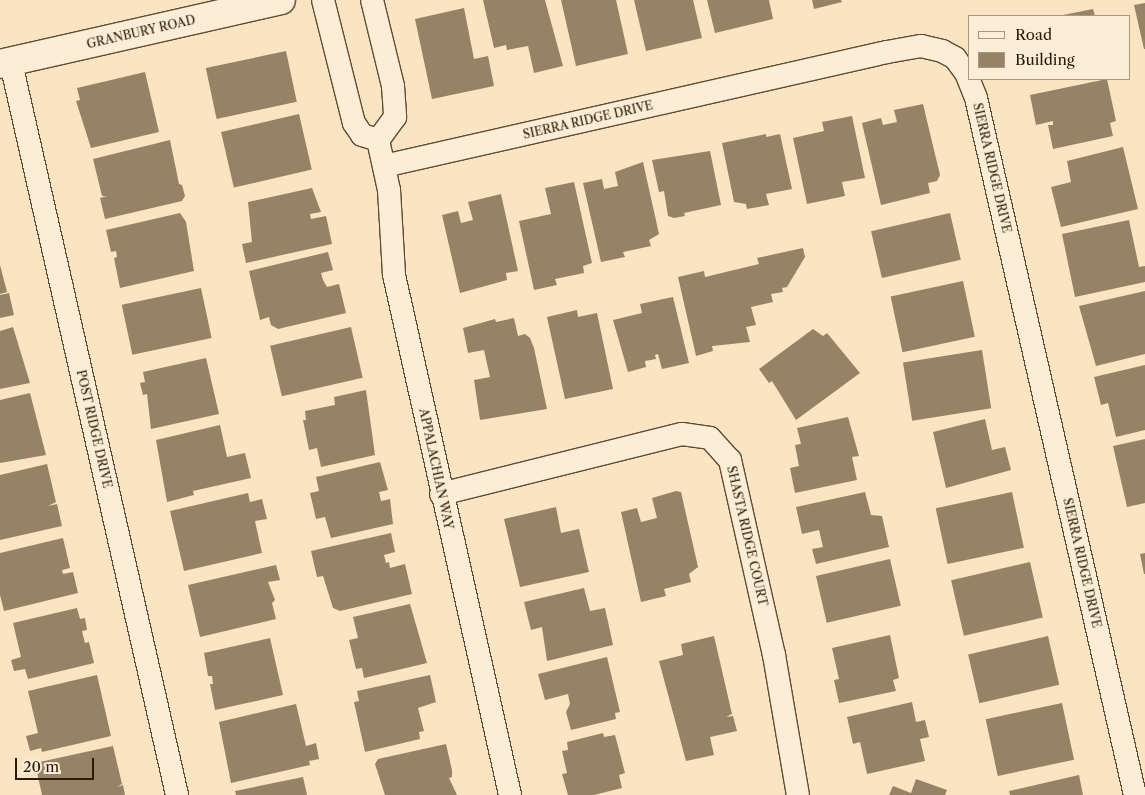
<!DOCTYPE html>
<html>
<head>
<meta charset="utf-8">
<style>
	body { margin:0 }
	#map { position:relative; width:1145px; height:795px; overflow:hidden; background:#fae4c1; font-family:"Libre Caslon Text",serif }
	div>[style] { position:absolute }
	.building>* { inset:0; background:#968366; transform-origin:0 0 }
	.roads { filter:drop-shadow(1px 0 #5e4c33) drop-shadow(-1px 0 #5e4c33) drop-shadow(0 1px #5e4c33) drop-shadow(0 -1px #5e4c33) }
	.minor>* { height:22px; margin:-11px; padding:0 11px; transform-origin:11px; border-radius:11px; background:#fcedd7 }
	.secondary>* { height:28px; margin:-14px; padding:0 14px; transform-origin:14px; border-radius:14px; background:#fcedd7 }
	span { translate:-50% -50%; white-space:nowrap; text-align:center; line-height:1.15; -webkit-text-stroke:4.5px #fcedd7; paint-order:stroke }
	.street-label { font-size:12px; color:#2a1904 }
	.legend { position:absolute; left:968px; top:15px; width:162px; height:65px; box-sizing:border-box; background:#fcedd7; border:1px solid #a89883; margin:0; padding:6px 9px; list-style:none; font-size:15px; color:#2a1904 }
	.legend li { display:flex; align-items:center; gap:10px; height:25px }
	.legend b { width:25px; border:1px solid #a89883 }
	.scale { position:absolute; left:15px; top:758px; width:79px; height:22px; box-sizing:border-box; border:2px solid #2a1904; border-top:0; padding-left:6px; font-size:15px; line-height:18px; white-space:nowrap; color:#2a1904; -webkit-text-stroke:4px #fcedd7; paint-order:stroke }
</style>
</head>
<body>
<div id="map">
	<div class="building">
		<i style="clip-path:polygon(483px 0,545px 0,563px 66px,534px 73px,528px 46px,507px 50px,506px 45px,494px 48px)"></i>
		<i style="clip-path:polygon(561px 0,616px 0,628px 54px,576px 66px)"></i>
		<i style="clip-path:polygon(634px 0,693px 0,702px 38px,646px 51px)"></i>
		<i style="clip-path:polygon(707px 0,769px 0,773px 19px,715px 33px)"></i>
		<i style="clip-path:polygon(812px 0,841px 0,842px 2px,814px 9px)"></i>
		<i style="clip-path:polygon(1145px 3px,1145px 49px,1144px 49px,1134px 5px)"></i>
		<i style="clip-path:polygon(464px 8px,474px 59px,488px 56px,494px 86px,432px 99px,415px 19px)"></i>
		<i style="clip-path:polygon(1093px 9px,1095px 16px,1063px 16px,1063px 15px)"></i>
		<i style="left:286px;top:51px;width:52px;height:82px;rotate:78deg"></i>
		<i style="clip-path:polygon(145px 72px,159px 132px,91px 148px,76px 101px,80px 100px,77px 88px)"></i>
		<i style="clip-path:polygon(1107px 79px,1116px 121px,1110px 123px,1113px 136px,1053px 149px,1048px 125px,1053px 125px,1053px 121px,1036px 125px,1030px 95px)"></i>
		<i style="clip-path:polygon(923px 104px,940px 175px,937px 181px,928px 183px,930px 193px,881px 205px,862px 123px,881px 118px,883px 125px,897px 122px,894px 110px)"></i>
		<i style="left:299px;top:114px;width:57px;height:80px;rotate:77deg"></i>
		<i style="clip-path:polygon(852px 116px,865px 178px,842px 182px,845px 196px,807px 204px,793px 138px,824px 131px,822px 122px)"></i>
		<i style="clip-path:polygon(766px 134px,766px 137px,780px 134px,792px 189px,766px 194px,769px 205px,747px 209px,746px 204px,734px 202px,722px 143px)"></i>
		<i style="clip-path:polygon(170px 140px,179px 184px,182px 185px,185px 196px,182px 201px,105px 219px,100px 198px,107px 196px,102px 196px,93px 159px)"></i>
		<i style="clip-path:polygon(1123px 147px,1138px 209px,1061px 227px,1051px 187px,1071px 182px,1067px 161px)"></i>
		<i style="clip-path:polygon(710px 151px,721px 205px,684px 213px,685px 216px,674px 218px,668px 216px,664px 191px,659px 192px,652px 160px)"></i>
		<i style="clip-path:polygon(643px 162px,659px 234px,649px 240px,651px 246px,623px 252px,625px 257px,601px 262px,583px 183px,602px 179px,604px 189px,618px 186px,615px 172px)"></i>
		<i style="clip-path:polygon(574px 182px,592px 263px,583px 266px,584px 273px,555px 279px,557px 285px,534px 290px,519px 221px,551px 214px,545px 188px)"></i>
		<i style="clip-path:polygon(312px 188px,321px 212px,310px 214px,311px 219px,326px 216px,332px 244px,246px 263px,242px 244px,252px 242px,248px 202px)"></i>
		<i style="clip-path:polygon(501px 194px,518px 271px,506px 273px,507px 280px,460px 293px,442px 215px,458px 211px,461px 223px,473px 220px,468px 202px)"></i>
		<i style="clip-path:polygon(180px 213px,186px 222px,194px 271px,120px 288px,114px 258px,117px 257px,116px 251px,111px 252px,106px 230px)"></i>
		<i style="left:950px;top:213px;width:48px;height:81px;rotate:77deg"></i>
		<i style="clip-path:polygon(1129px 220px,1139px 267px,1145px 266px,1145px 282px,1075px 297px,1062px 234px)"></i>
		<i style="clip-path:polygon(803px 248px,805px 257px,787px 287px,782px 288px,783px 292px,771px 294px,773px 302px,751px 307px,756px 325px,746px 327px,750px 342px,712px 346px,713px 351px,696px 356px,678px 277px,704px 271px,705px 277px,759px 264px,757px 258px)"></i>
		<i style="clip-path:polygon(328px 252px,333px 270px,321px 273px,323px 280px,327px 287px,339px 284px,346px 313px,278px 329px,271px 325px,269px 317px,260px 320px,249px 271px)"></i>
		<i style="clip-path:polygon(0 265px,7px 292px,0 294px)"></i>
		<i style="left:963px;top:281px;width:57px;height:74px;rotate:78deg"></i>
		<i style="left:201px;top:288px;width:51px;height:81px;rotate:78deg"></i>
		<i style="clip-path:polygon(1145px 291px,1145px 354px,1096px 366px,1079px 306px)"></i>
		<i style="clip-path:polygon(9px 293px,14px 315px,0 318px,0 295px)"></i>
		<i style="clip-path:polygon(673px 297px,689px 363px,662px 369px,658px 354px,655px 355px,656px 359px,645px 361px,646px 367px,628px 372px,613px 320px,642px 313px,640px 304px)"></i>
		<i style="clip-path:polygon(577px 310px,578px 317px,597px 313px,613px 389px,565px 399px,547px 317px)"></i>
		<i style="clip-path:polygon(514px 318px,518px 336px,525px 334px,530px 338px,534px 348px,547px 409px,480px 420px,474px 380px,490px 377px,484px 350px,468px 353px,463px 328px,495px 319px,496px 322px)"></i>
		<i style="clip-path:polygon(13px 327px,30px 383px,0 389px,0 331px)"></i>
		<i style="left:351px;top:327px;width:52px;height:83px;rotate:77deg"></i>
		<i style="clip-path:polygon(813px 329px,823px 336px,827px 333px,860px 373px,796px 420px,772px 381px,769px 383px,759px 369px)"></i>
		<i style="left:982px;top:350px;width:59px;height:80px;rotate:81deg"></i>
		<i style="clip-path:polygon(206px 358px,219px 414px,151px 429px,147px 394px,143px 395px,140px 383px,145px 382px,143px 372px)"></i>
		<i style="clip-path:polygon(1145px 365px,1145px 430px,1116px 437px,1108px 403px,1101px 405px,1094px 377px)"></i>
		<i style="clip-path:polygon(366px 390px,375px 455px,321px 467px,317px 448px,309px 450px,303px 420px,306px 420px,305px 411px,335px 405px,334px 397px)"></i>
		<i style="clip-path:polygon(30px 393px,46px 455px,0 463px,0 400px)"></i>
		<i style="clip-path:polygon(848px 417px,859px 456px,852px 457px,857px 480px,795px 493px,790px 468px,799px 466px,795px 445px,801px 444px,797px 428px)"></i>
		<i style="clip-path:polygon(985px 419px,992px 450px,1005px 447px,1011px 470px,946px 488px,933px 432px)"></i>
		<i style="clip-path:polygon(220px 425px,227px 457px,245px 453px,251px 478px,193px 491px,194px 495px,167px 502px,156px 440px)"></i>
		<i style="clip-path:polygon(1145px 439px,1145px 503px,1127px 507px,1113px 446px)"></i>
		<i style="clip-path:polygon(380px 462px,388px 490px,379px 492px,381px 501px,390px 499px,393px 524px,331px 538px,325px 517px,316px 519px,310px 493px,319px 491px,316px 477px)"></i>
		<i style="clip-path:polygon(47px 464px,56px 502px,48px 506px,57px 504px,62px 526px,0 540px,0 475px)"></i>
		<i style="clip-path:polygon(676px 491px,681px 492px,698px 567px,689px 574px,691px 582px,664px 589px,666px 596px,641px 602px,621px 512px,637px 508px,641px 522px,657px 518px,652px 498px)"></i>
		<i style="clip-path:polygon(865px 492px,871px 515px,882px 516px,889px 547px,816px 564px,812px 549px,823px 547px,819px 530px,802px 534px,796px 507px)"></i>
		<i style="left:1012px;top:492px;width:57px;height:78px;rotate:78deg"></i>
		<i style="clip-path:polygon(248px 493px,250px 502px,262px 499px,267px 519px,255px 521px,262px 553px,184px 571px,170px 511px)"></i>
		<i style="clip-path:polygon(556px 507px,561px 533px,579px 529px,589px 572px,520px 587px,504px 519px)"></i>
		<i style="clip-path:polygon(391px 533px,395px 552px,384px 555px,386px 563px,389px 562px,390px 568px,405px 564px,412px 594px,340px 611px,333px 608px,323px 576px,317px 577px,311px 551px)"></i>
		<i style="clip-path:polygon(63px 538px,70px 568px,62px 570px,63px 574px,73px 572px,78px 593px,4px 611px,0 595px,0 553px)"></i>
		<i style="clip-path:polygon(1145px 553px,1145px 574px,1144px 574px,1140px 554px)"></i>
		<i style="left:890px;top:559px;width:48px;height:76px;rotate:77deg"></i>
		<i style="left:1030px;top:562px;width:57px;height:81px;rotate:77deg"></i>
		<i style="clip-path:polygon(276px 565px,280px 580px,268px 582px,275px 600px,272px 603px,276px 619px,200px 637px,188px 585px)"></i>
		<i style="clip-path:polygon(584px 588px,590px 611px,605px 608px,613px 645px,547px 661px,542px 627px,531px 630px,524px 602px)"></i>
		<i style="clip-path:polygon(410px 604px,427px 663px,364px 678px,362px 668px,356px 669px,349px 640px,358px 638px,353px 617px)"></i>
		<i style="clip-path:polygon(77px 608px,80px 619px,85px 618px,87px 630px,82px 631px,85px 643px,89px 642px,94px 663px,28px 679px,25px 669px,14px 671px,11px 660px,21px 657px,13px 623px)"></i>
		<i style="clip-path:polygon(890px 635px,899px 678px,893px 680px,896px 691px,839px 703px,834px 680px,839px 679px,832px 648px)"></i>
		<i style="clip-path:polygon(714px 636px,732px 714px,726px 717px,733px 716px,737px 731px,710px 737px,714px 755px,686px 761px,659px 661px,683px 655px,681px 644px)"></i>
		<i style="left:1048px;top:636px;width:50px;height:82px;rotate:77deg"></i>
		<i style="clip-path:polygon(270px 638px,283px 695px,215px 710px,210px 684px,213px 684px,212px 676px,208px 676px,204px 653px)"></i>
		<i style="clip-path:polygon(607px 657px,620px 712px,615px 713px,616px 719px,571px 730px,566px 712px,570px 704px,568px 694px,545px 700px,538px 674px)"></i>
		<i style="clip-path:polygon(97px 675px,111px 736px,42px 752px,41px 748px,30px 751px,26px 736px,38px 733px,28px 691px)"></i>
		<i style="clip-path:polygon(430px 675px,436px 702px,418px 708px,424px 731px,419px 732px,420px 739px,365px 752px,354px 702px,359px 701px,357px 691px)"></i>
		<i style="clip-path:polygon(912px 702px,916px 722px,925px 720px,929px 737px,920px 739px,925px 761px,867px 774px,860px 742px,853px 744px,847px 717px)"></i>
		<i style="left:1062px;top:703px;width:58px;height:78px;rotate:78deg"></i>
		<i style="clip-path:polygon(296px 704px,306px 746px,316px 743px,319px 759px,309px 761px,310px 765px,231px 783px,219px 722px)"></i>
		<i style="clip-path:polygon(603px 733px,604px 737px,615px 735px,625px 773px,619px 775px,622px 788px,594px 795px,568px 795px,562px 774px,567px 773px,562px 751px,568px 750px,567px 742px)"></i>
		<i style="clip-path:polygon(446px 744px,452px 770px,452px 777px,449px 778px,457px 795px,385px 795px,375px 764px,378px 759px)"></i>
		<i style="clip-path:polygon(113px 746px,122px 784px,117px 787px,123px 785px,125px 795px,42px 795px,35px 763px)"></i>
		<i style="clip-path:polygon(1079px 775px,1083px 795px,1010px 795px,1009px 791px)"></i>
		<i style="clip-path:polygon(303px 777px,307px 795px,236px 795px,235px 791px)"></i>
		<i style="clip-path:polygon(916px 779px,947px 790px,945px 795px,889px 795px,893px 786px,911px 793px)"></i>
	</div>
	<div class="roads">
		<div class="minor">
			<i style="left:323px;top:0;width:127px;rotate:75.9deg"></i>
			<i style="left:354px;top:123px;width:14px;rotate:56deg"></i>
			<i style="left:362px;top:135px;width:17px;rotate:17deg"></i>
			<i style="left:372px;top:0;width:89px;rotate:76.3deg"></i>
			<i style="left:393px;top:86px;width:31px;rotate:86deg"></i>
			<i style="left:395px;top:117px;width:29px;rotate:126deg"></i>
			<i style="left:378px;top:140px;width:51px;rotate:77.6deg"></i>
			<i style="left:389px;top:190px;width:85px;rotate:86.6deg"></i>
			<i style="left:394px;top:275px;width:533px;rotate:77.42deg"></i>
			<i style="left:11px;top:63px;width:751px;rotate:77.22deg"></i>
			<i style="left:384px;top:166px;width:516px;rotate:-12.77deg"></i>
			<i style="left:887px;top:52px;width:35px;rotate:-10deg"></i>
			<i style="left:921px;top:46px;width:22px;rotate:13deg"></i>
			<i style="left:942px;top:51px;width:15px;rotate:28deg"></i>
			<i style="left:955px;top:58px;width:19px;rotate:54deg"></i>
			<i style="left:966px;top:73px;width:27px;rotate:68deg"></i>
			<i style="left:976px;top:98px;width:715px;rotate:77.15deg"></i>
			<i style="left:441px;top:494px;width:248px;rotate:-14deg"></i>
			<i style="left:682px;top:434px;width:28px;rotate:8deg"></i>
			<i style="left:710px;top:438px;width:30px;rotate:48deg"></i>
			<i style="left:730px;top:460px;width:200px;rotate:77.3deg"></i>
			<i style="left:774px;top:655px;width:142px;rotate:80.3deg"></i>
		</div>
		<div class="secondary">
			<i style="left:0;top:64px;width:288px;rotate:-12.8deg"></i>
		</div>
	</div>
	<div class="street-label">
		<span style="left:141px;top:32px;rotate:-13deg">GRANBURY ROAD</span>
		<span style="left:588px;top:120px;rotate:-13deg">SIERRA RIDGE DRIVE</span>
		<span style="left:992px;top:168px;rotate:77deg">SIERRA RIDGE DRIVE</span>
		<span style="left:94px;top:429px;rotate:77deg">POST RIDGE DRIVE</span>
		<span style="left:436px;top:469px;rotate:78deg">APPALACHIAN WAY</span>
		<span style="left:747px;top:536px;rotate:77deg">SHASTA RIDGE COURT</span>
		<span style="left:1082px;top:563px;rotate:77deg">SIERRA RIDGE DRIVE</span>
	</div>
	<ul class="legend">
	<li><b style="height:6px;background:#fcedd7"></b>Road</li>
	<li><b style="height:14px;background:#968366"></b>Building</li>
	</ul>
	<div class="scale">20 m</div>
</div>
</body>
</html>
